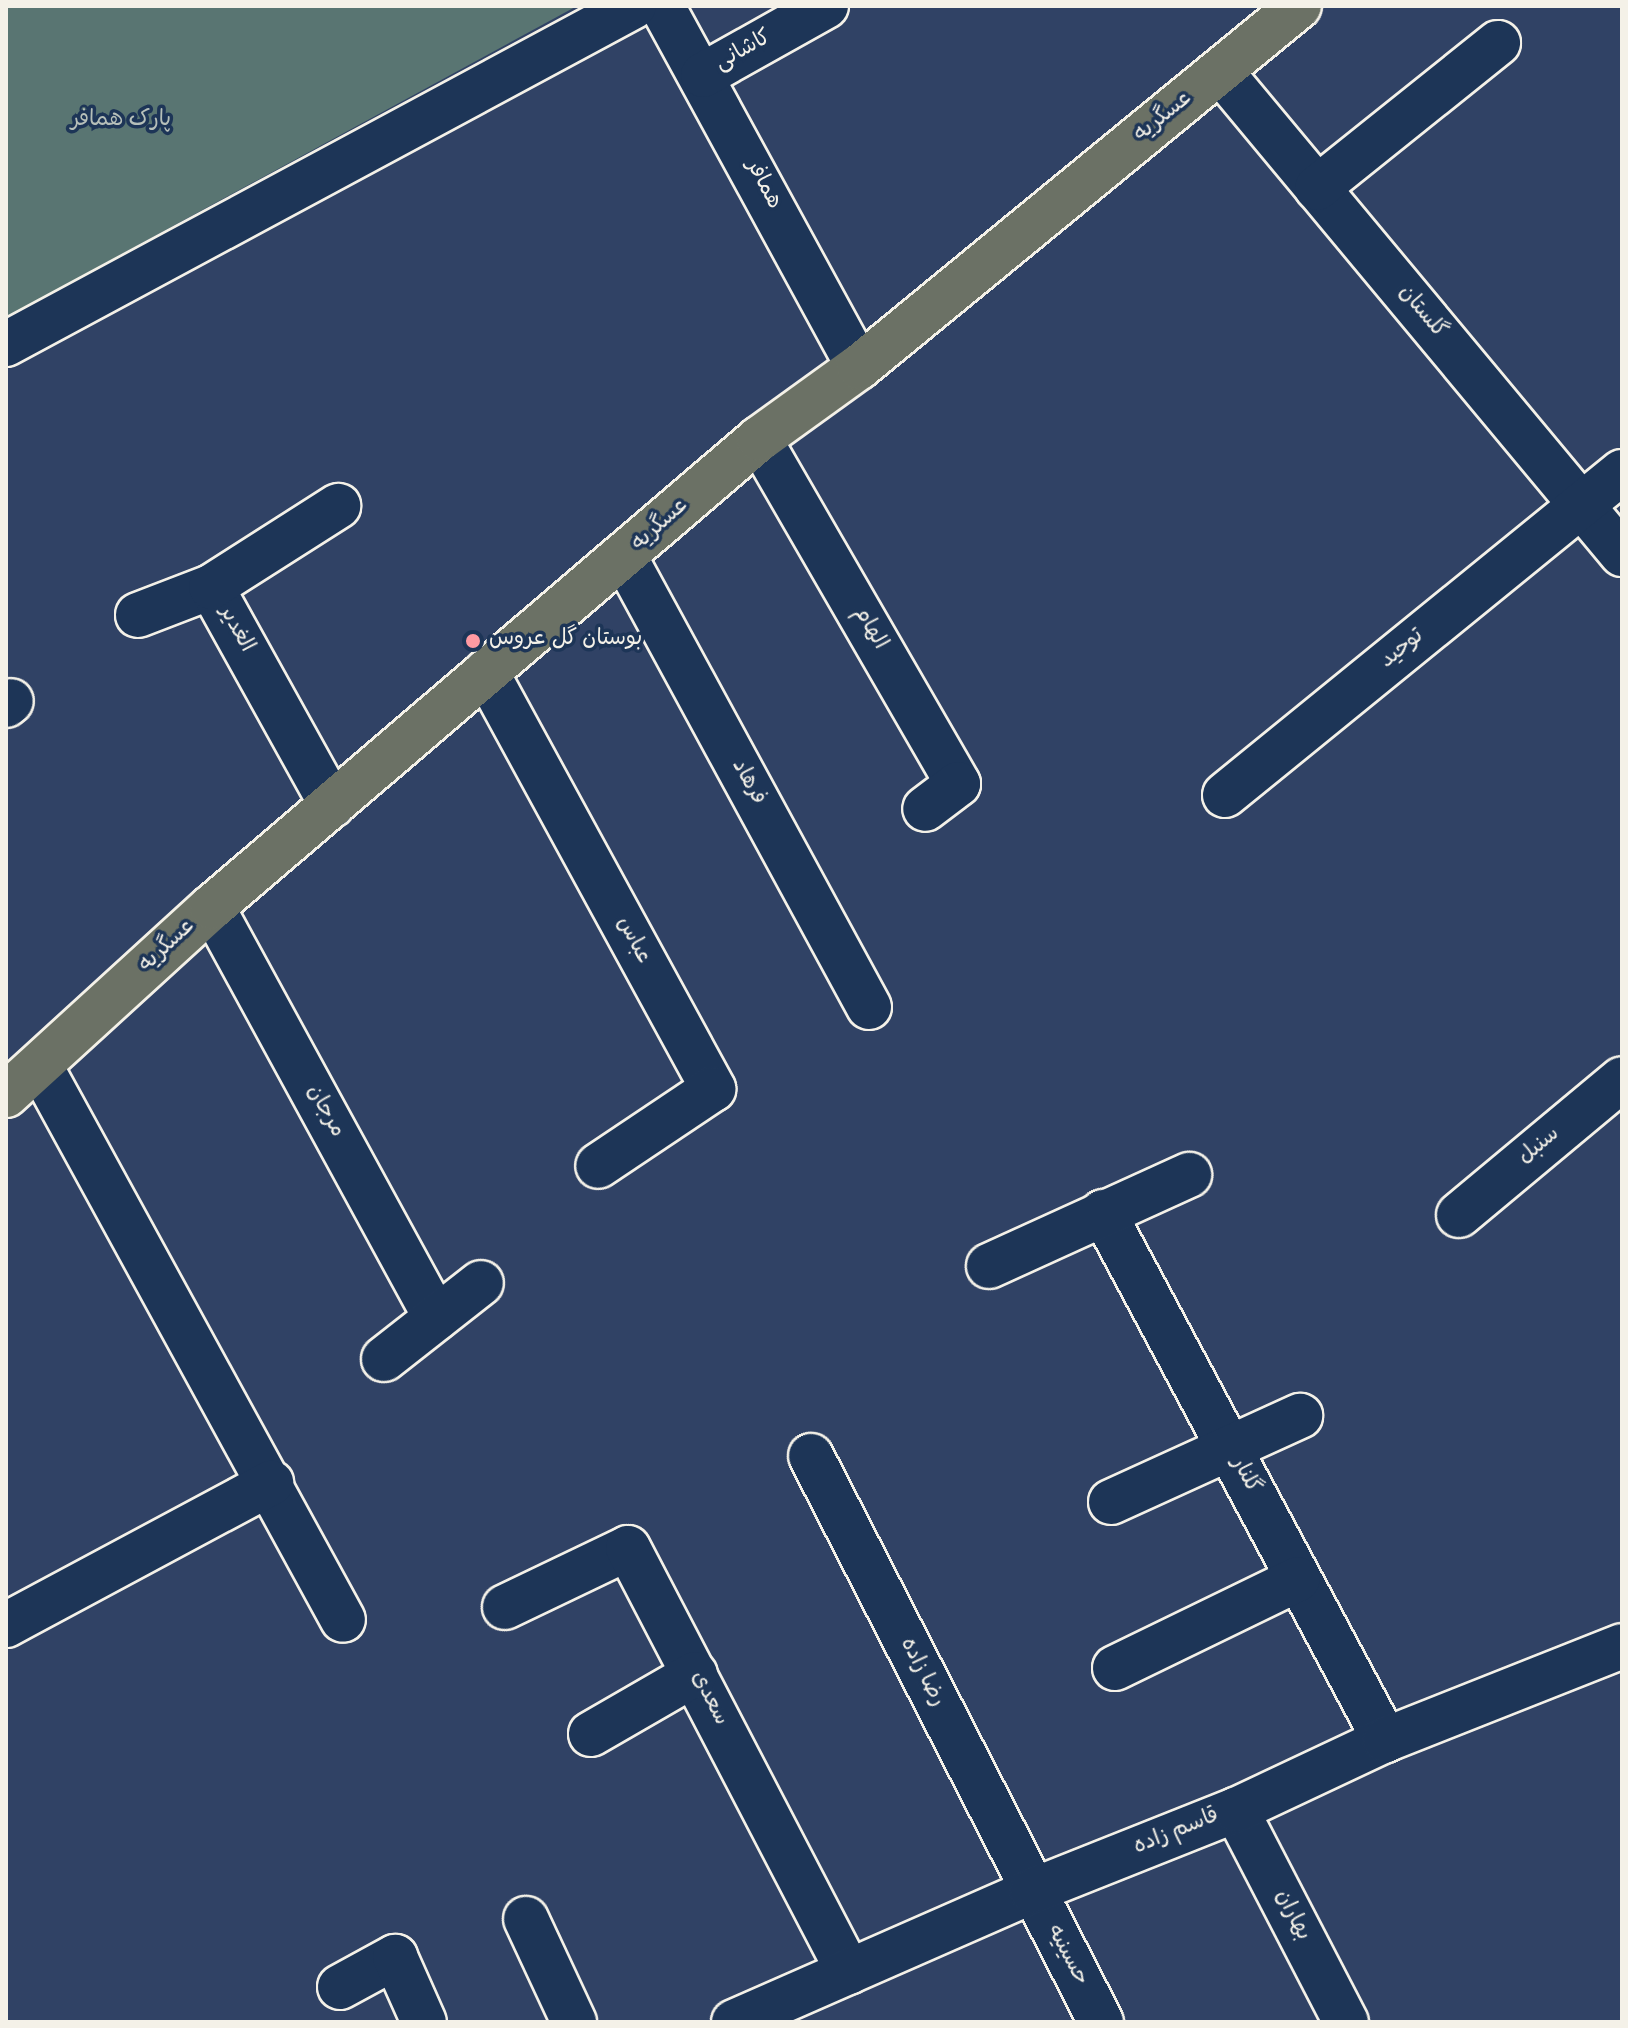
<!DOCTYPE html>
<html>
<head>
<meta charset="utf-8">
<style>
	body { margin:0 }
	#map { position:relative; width:1628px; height:2028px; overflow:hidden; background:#304265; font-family:"Gochi Hand","Playpen Sans Arabic",sans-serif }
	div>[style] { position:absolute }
	.green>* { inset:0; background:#597572 }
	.roads { filter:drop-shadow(2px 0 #f4f1e8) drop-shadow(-2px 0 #f4f1e8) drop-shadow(0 2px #f4f1e8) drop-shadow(0 -2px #f4f1e8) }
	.minor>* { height:44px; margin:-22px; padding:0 22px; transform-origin:22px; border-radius:22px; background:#1d3557 }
	.major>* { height:44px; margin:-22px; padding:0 22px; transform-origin:22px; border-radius:22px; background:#6b7165 }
	.dots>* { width:22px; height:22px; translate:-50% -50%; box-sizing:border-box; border:4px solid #1d3557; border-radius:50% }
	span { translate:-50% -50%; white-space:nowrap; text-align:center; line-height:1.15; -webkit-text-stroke:7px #1d3557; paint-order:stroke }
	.street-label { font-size:22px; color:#f4f1e8 }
	.park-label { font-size:22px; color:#b6bfb9 }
	.poi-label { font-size:22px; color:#f4f1e8 }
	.left { translate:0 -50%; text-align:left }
	.frame { position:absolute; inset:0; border:8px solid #f4f1e8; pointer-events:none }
</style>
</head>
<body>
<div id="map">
	<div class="green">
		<i style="clip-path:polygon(6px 6px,577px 6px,6px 317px)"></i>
	</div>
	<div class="roads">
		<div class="minor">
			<i style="left:662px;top:6px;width:411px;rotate:61.4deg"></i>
			<i style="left:1221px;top:72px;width:627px;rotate:50.24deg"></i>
			<i style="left:703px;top:75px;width:141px;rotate:-29.3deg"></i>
			<i style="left:1317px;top:188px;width:232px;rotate:-38.7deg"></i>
			<i style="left:6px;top:344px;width:713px;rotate:-28.29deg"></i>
			<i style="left:759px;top:439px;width:398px;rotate:60deg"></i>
			<i style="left:958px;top:784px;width:41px;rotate:142.9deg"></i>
			<i style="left:625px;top:558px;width:511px;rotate:61.48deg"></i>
			<i style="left:138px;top:615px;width:78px;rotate:-21deg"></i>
			<i style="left:486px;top:672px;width:475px;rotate:61.4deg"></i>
			<i style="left:713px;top:1089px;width:138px;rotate:146.2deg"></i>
			<i style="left:6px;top:705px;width:6px;rotate:-39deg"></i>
			<i style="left:1225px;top:795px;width:512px;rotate:-39.13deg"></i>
			<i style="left:332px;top:805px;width:249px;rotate:-119deg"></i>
			<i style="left:211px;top:587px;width:151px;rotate:-32.5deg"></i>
			<i style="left:212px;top:907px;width:468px;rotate:61.4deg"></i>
			<i style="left:40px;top:1066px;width:631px;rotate:61.32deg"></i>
			<i style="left:1103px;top:1212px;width:599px;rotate:61.89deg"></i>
			<i style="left:1459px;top:1215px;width:212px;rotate:-39.8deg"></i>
			<i style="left:989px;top:1266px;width:220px;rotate:-24.5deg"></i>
			<i style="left:384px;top:1359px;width:123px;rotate:-38.1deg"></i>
			<i style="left:811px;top:1456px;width:636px;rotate:62.87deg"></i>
			<i style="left:1111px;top:1502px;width:208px;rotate:-24.5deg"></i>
			<i style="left:505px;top:1607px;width:136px;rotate:-25.6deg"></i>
			<i style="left:628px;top:1548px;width:478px;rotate:62.5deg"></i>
			<i style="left:6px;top:1625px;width:301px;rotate:-28.2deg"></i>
			<i style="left:1115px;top:1668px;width:203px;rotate:-25.9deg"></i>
			<i style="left:591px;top:1734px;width:120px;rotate:-30deg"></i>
			<i style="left:1236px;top:1810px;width:239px;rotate:62.6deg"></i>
			<i style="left:526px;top:1919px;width:114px;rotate:65deg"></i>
			<i style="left:340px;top:1987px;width:63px;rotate:-28.6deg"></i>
			<i style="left:395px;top:1957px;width:71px;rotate:66deg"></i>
			<i style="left:734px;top:2022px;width:326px;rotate:-23.7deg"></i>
			<i style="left:1032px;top:1891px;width:219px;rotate:-21.7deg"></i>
			<i style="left:1236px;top:1810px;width:165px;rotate:-25.2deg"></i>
			<i style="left:1385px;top:1740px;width:255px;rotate:-21.6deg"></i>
		</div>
		<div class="major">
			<i style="left:6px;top:1095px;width:279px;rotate:-42.4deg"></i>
			<i style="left:212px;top:907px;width:720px;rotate:-40.55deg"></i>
			<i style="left:759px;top:439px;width:123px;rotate:-35.8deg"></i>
			<i style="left:859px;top:367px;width:569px;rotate:-39.37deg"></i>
		</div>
	</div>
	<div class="dots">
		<i style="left:473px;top:641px;background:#ff9aa2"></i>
	</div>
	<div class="street-label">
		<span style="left:744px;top:52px;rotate:-29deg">کاشانی</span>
		<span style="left:1164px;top:118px;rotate:-39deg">عسگریه</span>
		<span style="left:762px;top:185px;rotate:62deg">همافر</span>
		<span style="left:1421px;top:313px;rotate:50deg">گلستان</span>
		<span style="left:661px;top:526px;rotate:-42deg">عسگریه</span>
		<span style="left:869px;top:629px;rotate:60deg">الهام</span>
		<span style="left:235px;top:630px;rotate:61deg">الغدیر</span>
		<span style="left:1403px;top:650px;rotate:-39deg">توحید</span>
		<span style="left:747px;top:783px;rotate:61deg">فرهاد</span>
		<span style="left:632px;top:941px;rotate:62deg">عباس</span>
		<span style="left:168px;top:947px;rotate:-43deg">عسگریه</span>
		<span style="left:324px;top:1112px;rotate:61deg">مرجان</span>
		<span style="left:1540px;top:1147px;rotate:-40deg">سنبل</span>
		<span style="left:1244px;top:1476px;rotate:62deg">گلنار</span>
		<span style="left:921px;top:1673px;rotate:63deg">رضا زاده</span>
		<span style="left:708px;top:1699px;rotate:63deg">سعدی</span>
		<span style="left:1177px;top:1833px;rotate:-22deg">قاسم زاده</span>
		<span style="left:1291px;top:1916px;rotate:63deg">بهاران</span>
		<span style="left:1066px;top:1956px;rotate:62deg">حسینیه</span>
	</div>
	<div class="park-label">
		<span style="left:121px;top:122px">پارک همافر</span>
	</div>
	<div class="poi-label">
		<span class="left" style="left:489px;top:641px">بوستان گل عروس</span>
	</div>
	<div class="frame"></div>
</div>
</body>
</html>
